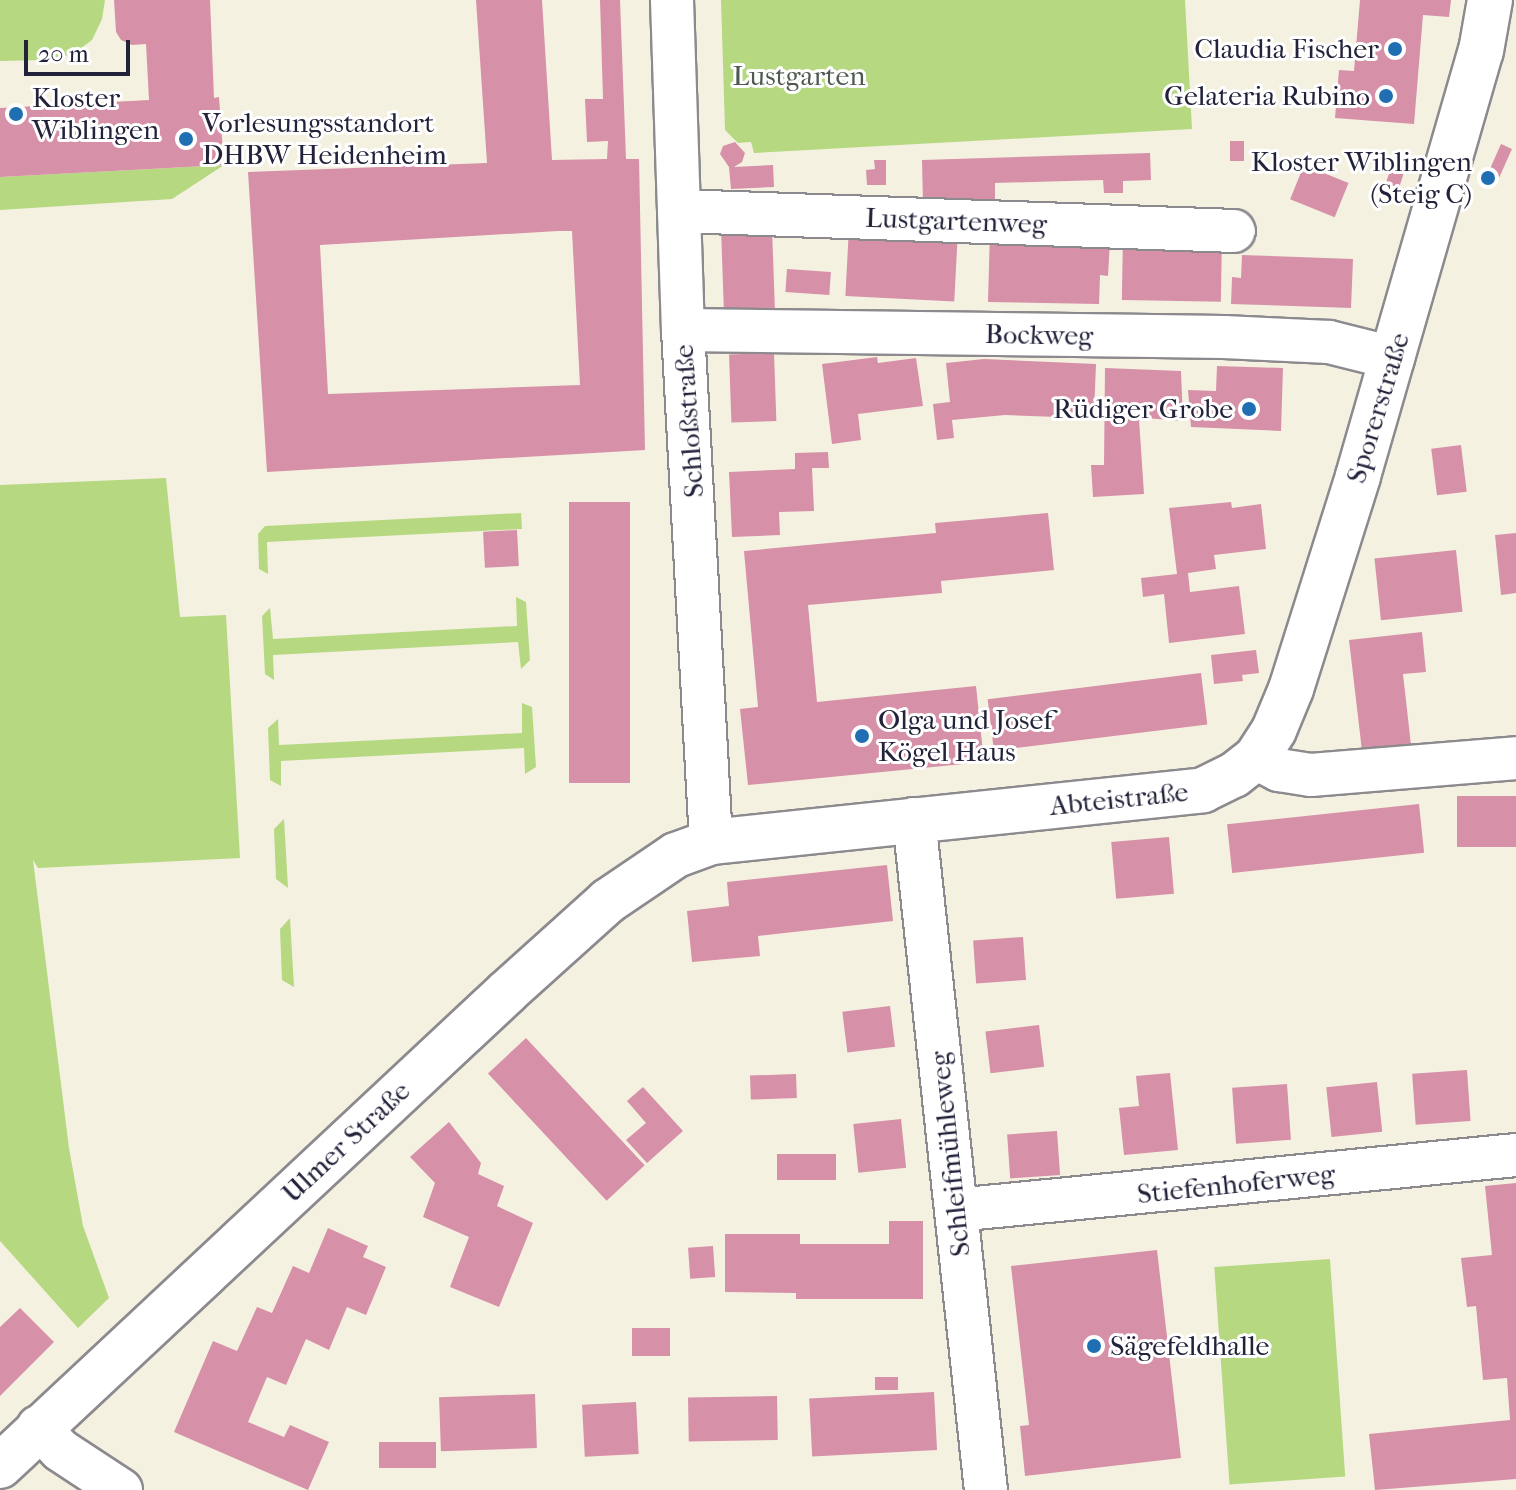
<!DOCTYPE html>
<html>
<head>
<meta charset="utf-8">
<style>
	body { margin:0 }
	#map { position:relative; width:1516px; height:1490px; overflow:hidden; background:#f5f1e1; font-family:"IM FELL French Canon",serif }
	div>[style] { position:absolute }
	.green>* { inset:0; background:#b5d881; transform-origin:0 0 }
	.building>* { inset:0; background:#d690a8; transform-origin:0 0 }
	.roads { filter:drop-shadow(2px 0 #8c8a8e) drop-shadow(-2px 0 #8c8a8e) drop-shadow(0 2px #8c8a8e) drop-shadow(0 -2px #8c8a8e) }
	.minor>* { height:42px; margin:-21px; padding:0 21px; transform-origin:21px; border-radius:21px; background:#fff }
	.secondary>* { height:44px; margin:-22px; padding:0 22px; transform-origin:22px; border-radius:22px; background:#fff }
	.dots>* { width:22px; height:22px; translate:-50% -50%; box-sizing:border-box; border:4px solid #fff; border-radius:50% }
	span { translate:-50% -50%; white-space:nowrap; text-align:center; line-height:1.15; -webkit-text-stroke:6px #fff; paint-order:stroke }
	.poi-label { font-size:28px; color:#22223b }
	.right { translate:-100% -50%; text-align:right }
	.left { translate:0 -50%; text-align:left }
	.park-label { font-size:28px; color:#4e5950 }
	.street-label { font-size:28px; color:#22223b }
	.scale { position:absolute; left:24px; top:40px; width:106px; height:36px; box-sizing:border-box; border:4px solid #22223b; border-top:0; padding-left:10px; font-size:24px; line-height:28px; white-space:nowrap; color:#22223b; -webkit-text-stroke:6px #fff; paint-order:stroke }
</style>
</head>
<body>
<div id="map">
	<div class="green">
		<i style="clip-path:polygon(0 0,105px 0,102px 19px,92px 40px,73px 54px,45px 60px,0 61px)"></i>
		<i style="clip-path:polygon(721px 0,1185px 0,1192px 129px,754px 153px,751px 142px,738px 143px,725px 130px)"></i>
		<i style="clip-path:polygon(224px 165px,172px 199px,0 210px,0 177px)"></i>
		<i style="clip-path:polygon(166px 478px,180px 617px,226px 615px,240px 858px,38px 868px,33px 860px,69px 1148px,83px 1226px,109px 1298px,78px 1328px,0 1241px,0 485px)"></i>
		<i style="clip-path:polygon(521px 513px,522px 529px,267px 542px,268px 574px,259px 569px,258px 534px,265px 526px)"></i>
		<i style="clip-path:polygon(516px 597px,526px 602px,530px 660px,521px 669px,518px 642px,273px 655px,274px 680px,265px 674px,262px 616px,270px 608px,273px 639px,517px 626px)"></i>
		<i style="clip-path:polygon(522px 703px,532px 707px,536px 767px,525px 774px,524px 748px,281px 761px,281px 786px,270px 780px,268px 728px,278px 719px,279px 745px,522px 733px)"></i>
		<i style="clip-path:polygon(284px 819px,288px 888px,276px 879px,274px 829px)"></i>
		<i style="clip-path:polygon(290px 918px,294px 987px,282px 980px,280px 929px)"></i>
		<i style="left:1330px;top:1259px;width:218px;height:116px;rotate:86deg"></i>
	</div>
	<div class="building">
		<i style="clip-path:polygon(114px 0,210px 0,214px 98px,219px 97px,224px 165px,0 177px,0 108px,149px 100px,146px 44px,132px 45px,121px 40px,116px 32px)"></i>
		<i style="clip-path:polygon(evenodd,476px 0,542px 0,552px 160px,607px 159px,608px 141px,587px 142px,585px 99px,603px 99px,600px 0,620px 0,626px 159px,639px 159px,645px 450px,267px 472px,248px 172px,487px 163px,476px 0,558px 231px,572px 231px,580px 385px,328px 394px,320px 245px,558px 231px)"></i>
		<i style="clip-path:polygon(1360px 0,1451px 0,1449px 17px,1423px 15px,1414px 124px,1335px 118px,1339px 70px,1354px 71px)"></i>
		<i style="left:1230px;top:141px;width:14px;height:20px"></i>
		<i style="clip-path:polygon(735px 142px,745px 153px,742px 162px,734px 167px,773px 165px,774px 187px,731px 189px,729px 167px,720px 154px,723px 146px)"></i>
		<i style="left:1501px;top:144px;width:12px;height:33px;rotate:24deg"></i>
		<i style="clip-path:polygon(1150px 153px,1151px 180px,1123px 181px,1123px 193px,1104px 193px,1103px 180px,995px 183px,995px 206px,923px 205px,922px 160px)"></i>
		<i style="left:1394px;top:157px;width:14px;height:28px;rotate:17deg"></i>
		<i style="clip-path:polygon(874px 160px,886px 160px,886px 185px,867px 185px,866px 170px,875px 169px)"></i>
		<i style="left:1304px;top:165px;width:48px;height:37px;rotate:22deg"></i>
		<i style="left:772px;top:227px;width:87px;height:51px;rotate:88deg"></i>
		<i style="left:849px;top:227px;width:109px;height:69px;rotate:3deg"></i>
		<i style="clip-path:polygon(990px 230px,1110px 240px,1108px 276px,1100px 275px,1099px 304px,988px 302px)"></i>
		<i style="left:1123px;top:234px;width:99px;height:66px;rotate:1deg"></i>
		<i style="clip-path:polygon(1242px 255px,1353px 259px,1351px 308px,1231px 304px,1232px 277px,1241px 278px)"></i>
		<i style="left:787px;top:269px;width:44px;height:23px;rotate:4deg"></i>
		<i style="left:774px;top:353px;width:68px;height:45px;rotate:88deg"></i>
		<i style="clip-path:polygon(877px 357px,878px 363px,916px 358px,923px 406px,858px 414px,861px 440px,832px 444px,822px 364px)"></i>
		<i style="clip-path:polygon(984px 359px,1096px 364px,1094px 413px,1058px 412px,1058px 417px,1005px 415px,952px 420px,954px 438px,937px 440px,933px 404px,950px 402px,946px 363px)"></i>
		<i style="clip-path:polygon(1217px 366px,1283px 368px,1281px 431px,1191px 427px,1188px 390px,1216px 391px)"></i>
		<i style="clip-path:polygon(1105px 368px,1181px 371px,1183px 421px,1146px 418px,1147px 402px,1130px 406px,1131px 420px,1139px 419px,1144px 494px,1093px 497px,1091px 465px,1104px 465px)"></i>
		<i style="left:1461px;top:445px;width:47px;height:30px;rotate:83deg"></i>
		<i style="clip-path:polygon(828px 452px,829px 468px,812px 468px,814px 511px,779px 512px,780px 535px,732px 537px,729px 472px,795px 469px,795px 453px)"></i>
		<i style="left:569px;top:502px;width:61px;height:281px"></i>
		<i style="clip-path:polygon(1231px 502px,1232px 508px,1261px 504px,1266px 549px,1214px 555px,1216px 569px,1188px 573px,1190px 592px,1239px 586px,1245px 634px,1169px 643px,1164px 594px,1143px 597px,1141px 578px,1177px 574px,1169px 508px)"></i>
		<i style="clip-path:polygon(1048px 513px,1054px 570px,941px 581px,942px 593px,808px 605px,817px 702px,976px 686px,984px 762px,748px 785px,740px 709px,758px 707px,744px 551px,936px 533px,935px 523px)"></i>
		<i style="left:517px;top:530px;width:36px;height:34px;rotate:87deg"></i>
		<i style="clip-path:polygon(1516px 533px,1516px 593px,1501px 595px,1495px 535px)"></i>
		<i style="left:1456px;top:550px;width:62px;height:82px;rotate:84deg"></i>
		<i style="clip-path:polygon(1422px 632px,1426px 672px,1403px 674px,1411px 745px,1362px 751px,1349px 640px)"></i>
		<i style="clip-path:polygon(1256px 650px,1259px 673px,1242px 675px,1243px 681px,1214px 684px,1211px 655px)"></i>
		<i style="left:1201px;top:673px;width:52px;height:215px;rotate:83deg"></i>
		<i style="left:1516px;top:796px;width:51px;height:59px;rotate:90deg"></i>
		<i style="left:1419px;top:804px;width:49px;height:193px;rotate:84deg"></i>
		<i style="left:1169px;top:837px;width:57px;height:58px;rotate:85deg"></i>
		<i style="clip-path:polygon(887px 865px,893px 921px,758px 936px,760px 956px,692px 962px,687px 911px,729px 906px,727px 882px)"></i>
		<i style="left:1023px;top:937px;width:43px;height:50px;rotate:86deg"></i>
		<i style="left:890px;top:1006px;width:41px;height:48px;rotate:83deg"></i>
		<i style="left:1039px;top:1025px;width:42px;height:54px;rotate:83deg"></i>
		<i style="left:526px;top:1038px;width:174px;height:52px;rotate:47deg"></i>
		<i style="left:1467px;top:1070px;width:51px;height:55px;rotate:86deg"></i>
		<i style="clip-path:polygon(1170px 1073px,1178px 1150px,1124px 1155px,1119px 1108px,1139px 1106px,1136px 1076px)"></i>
		<i style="left:796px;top:1074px;width:24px;height:46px;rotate:88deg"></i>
		<i style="left:1377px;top:1082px;width:50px;height:51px;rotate:84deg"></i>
		<i style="left:1287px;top:1084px;width:56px;height:55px;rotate:86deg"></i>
		<i style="clip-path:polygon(643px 1087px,683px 1131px,647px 1163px,626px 1140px,646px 1123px,627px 1101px)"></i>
		<i style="left:901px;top:1119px;width:49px;height:48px;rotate:84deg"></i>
		<i style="clip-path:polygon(449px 1122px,481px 1163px,478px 1174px,504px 1186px,497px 1206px,533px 1223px,499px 1307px,450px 1287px,469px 1237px,423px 1217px,435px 1183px,410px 1157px)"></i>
		<i style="left:1057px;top:1131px;width:44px;height:50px;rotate:86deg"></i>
		<i style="left:836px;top:1154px;width:26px;height:59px;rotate:90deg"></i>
		<i style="clip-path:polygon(1516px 1183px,1516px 1479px,1375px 1490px,1369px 1434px,1510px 1420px,1507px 1378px,1483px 1380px,1476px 1306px,1467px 1307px,1461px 1258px,1492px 1255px,1485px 1186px)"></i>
		<i style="clip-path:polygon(889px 1221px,923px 1221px,923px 1299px,796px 1299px,796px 1293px,725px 1292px,725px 1234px,800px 1234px,800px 1244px,889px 1244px)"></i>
		<i style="clip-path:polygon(328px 1228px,368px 1246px,363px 1257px,386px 1267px,366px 1315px,347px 1307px,329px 1350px,306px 1339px,286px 1385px,267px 1377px,248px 1422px,284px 1437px,290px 1425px,329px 1442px,308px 1490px,174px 1432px,213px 1341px,237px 1351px,257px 1307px,272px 1313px,293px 1266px,309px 1273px)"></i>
		<i style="left:713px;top:1246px;width:31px;height:25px;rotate:86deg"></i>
		<i style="clip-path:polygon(1157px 1250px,1181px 1458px,1025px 1476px,1020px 1426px,1029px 1425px,1011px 1266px)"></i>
		<i style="clip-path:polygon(20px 1308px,54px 1342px,0 1396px,0 1327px)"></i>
		<i style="left:632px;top:1328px;width:38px;height:28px"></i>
		<i style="left:898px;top:1377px;width:13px;height:23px;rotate:90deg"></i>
		<i style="left:934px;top:1392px;width:58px;height:125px;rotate:87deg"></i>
		<i style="left:535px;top:1394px;width:54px;height:96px;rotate:88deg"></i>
		<i style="left:777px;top:1396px;width:44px;height:89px;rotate:89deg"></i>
		<i style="left:636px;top:1402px;width:52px;height:54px;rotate:87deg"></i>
		<i style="left:436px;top:1442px;width:26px;height:57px;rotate:90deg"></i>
	</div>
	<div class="roads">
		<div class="minor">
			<i style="left:672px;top:0;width:330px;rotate:88.1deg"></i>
			<i style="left:683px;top:330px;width:513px;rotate:86.87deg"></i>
			<i style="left:679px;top:211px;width:555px;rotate:2.06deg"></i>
			<i style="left:683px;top:330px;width:541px;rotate:0.74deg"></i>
			<i style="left:1224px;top:337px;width:105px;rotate:2.7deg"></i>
			<i style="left:1329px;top:342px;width:66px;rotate:14deg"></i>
			<i style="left:1256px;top:758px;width:26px;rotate:28deg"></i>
			<i style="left:1279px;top:770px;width:32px;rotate:9deg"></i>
			<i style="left:1311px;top:775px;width:206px;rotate:-4.7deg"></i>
			<i style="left:914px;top:819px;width:675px;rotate:83.88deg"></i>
			<i style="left:956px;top:1210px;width:563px;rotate:-5.61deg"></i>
			<i style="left:38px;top:1427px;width:32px;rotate:46deg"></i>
			<i style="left:60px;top:1450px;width:73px;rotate:33.3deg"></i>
		</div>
		<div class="secondary">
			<i style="left:0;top:1466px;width:694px;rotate:-43.07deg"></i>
			<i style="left:507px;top:992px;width:136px;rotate:-42deg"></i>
			<i style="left:608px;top:901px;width:82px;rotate:-34.1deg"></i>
			<i style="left:676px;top:855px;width:37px;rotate:-20deg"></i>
			<i style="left:711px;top:842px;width:495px;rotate:-6deg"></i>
			<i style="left:1203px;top:790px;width:34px;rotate:-26deg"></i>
			<i style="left:1234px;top:775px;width:28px;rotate:-38deg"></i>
			<i style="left:1256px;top:758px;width:33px;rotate:-57deg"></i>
			<i style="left:1274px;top:730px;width:44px;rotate:-67.5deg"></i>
			<i style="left:1291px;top:689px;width:223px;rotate:-72.5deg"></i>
			<i style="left:1358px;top:476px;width:442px;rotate:-73.9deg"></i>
			<i style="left:1481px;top:51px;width:52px;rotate:-80deg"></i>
		</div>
	</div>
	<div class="dots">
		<i style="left:1395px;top:49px;background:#1f6fb2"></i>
		<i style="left:1386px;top:96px;background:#1f6fb2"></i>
		<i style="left:16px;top:114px;background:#1f6fb2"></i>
		<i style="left:186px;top:139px;background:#1f6fb2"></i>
		<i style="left:1488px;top:178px;background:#1f6fb2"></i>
		<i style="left:1249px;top:409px;background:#1f6fb2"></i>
		<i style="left:862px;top:736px;background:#1f6fb2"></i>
		<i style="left:1094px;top:1346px;background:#1f6fb2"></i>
	</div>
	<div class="poi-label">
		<span class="right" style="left:1379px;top:49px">Claudia Fischer</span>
		<span class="right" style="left:1370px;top:96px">Gelateria Rubino</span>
		<span class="left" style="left:32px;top:114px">Kloster<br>Wiblingen</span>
		<span class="left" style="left:202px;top:139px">Vorlesungsstandort<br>DHBW Heidenheim</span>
		<span class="right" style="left:1472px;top:178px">Kloster Wiblingen<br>(Steig C)</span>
		<span class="right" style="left:1233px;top:409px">Rüdiger Grobe</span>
		<span class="left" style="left:878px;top:736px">Olga und Josef<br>Kögel Haus</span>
		<span class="left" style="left:1110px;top:1346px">Sägefeldhalle</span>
	</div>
	<div class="park-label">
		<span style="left:799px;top:76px">Lustgarten</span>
	</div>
	<div class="street-label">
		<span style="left:956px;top:221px;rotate:2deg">Lustgartenweg</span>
		<span style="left:1039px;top:335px;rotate:1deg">Bockweg</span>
		<span style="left:1378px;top:408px;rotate:-73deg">Sporerstraße</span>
		<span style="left:689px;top:421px;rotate:-94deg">Schloßstraße</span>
		<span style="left:1119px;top:799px;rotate:-6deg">Abteistraße</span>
		<span style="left:346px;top:1142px;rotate:-43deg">Ulmer Straße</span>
		<span style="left:950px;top:1154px;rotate:-96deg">Schleifmühleweg</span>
		<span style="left:1236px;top:1184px;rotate:-6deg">Stiefenhoferweg</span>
	</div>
	<div class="scale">20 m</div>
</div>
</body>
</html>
